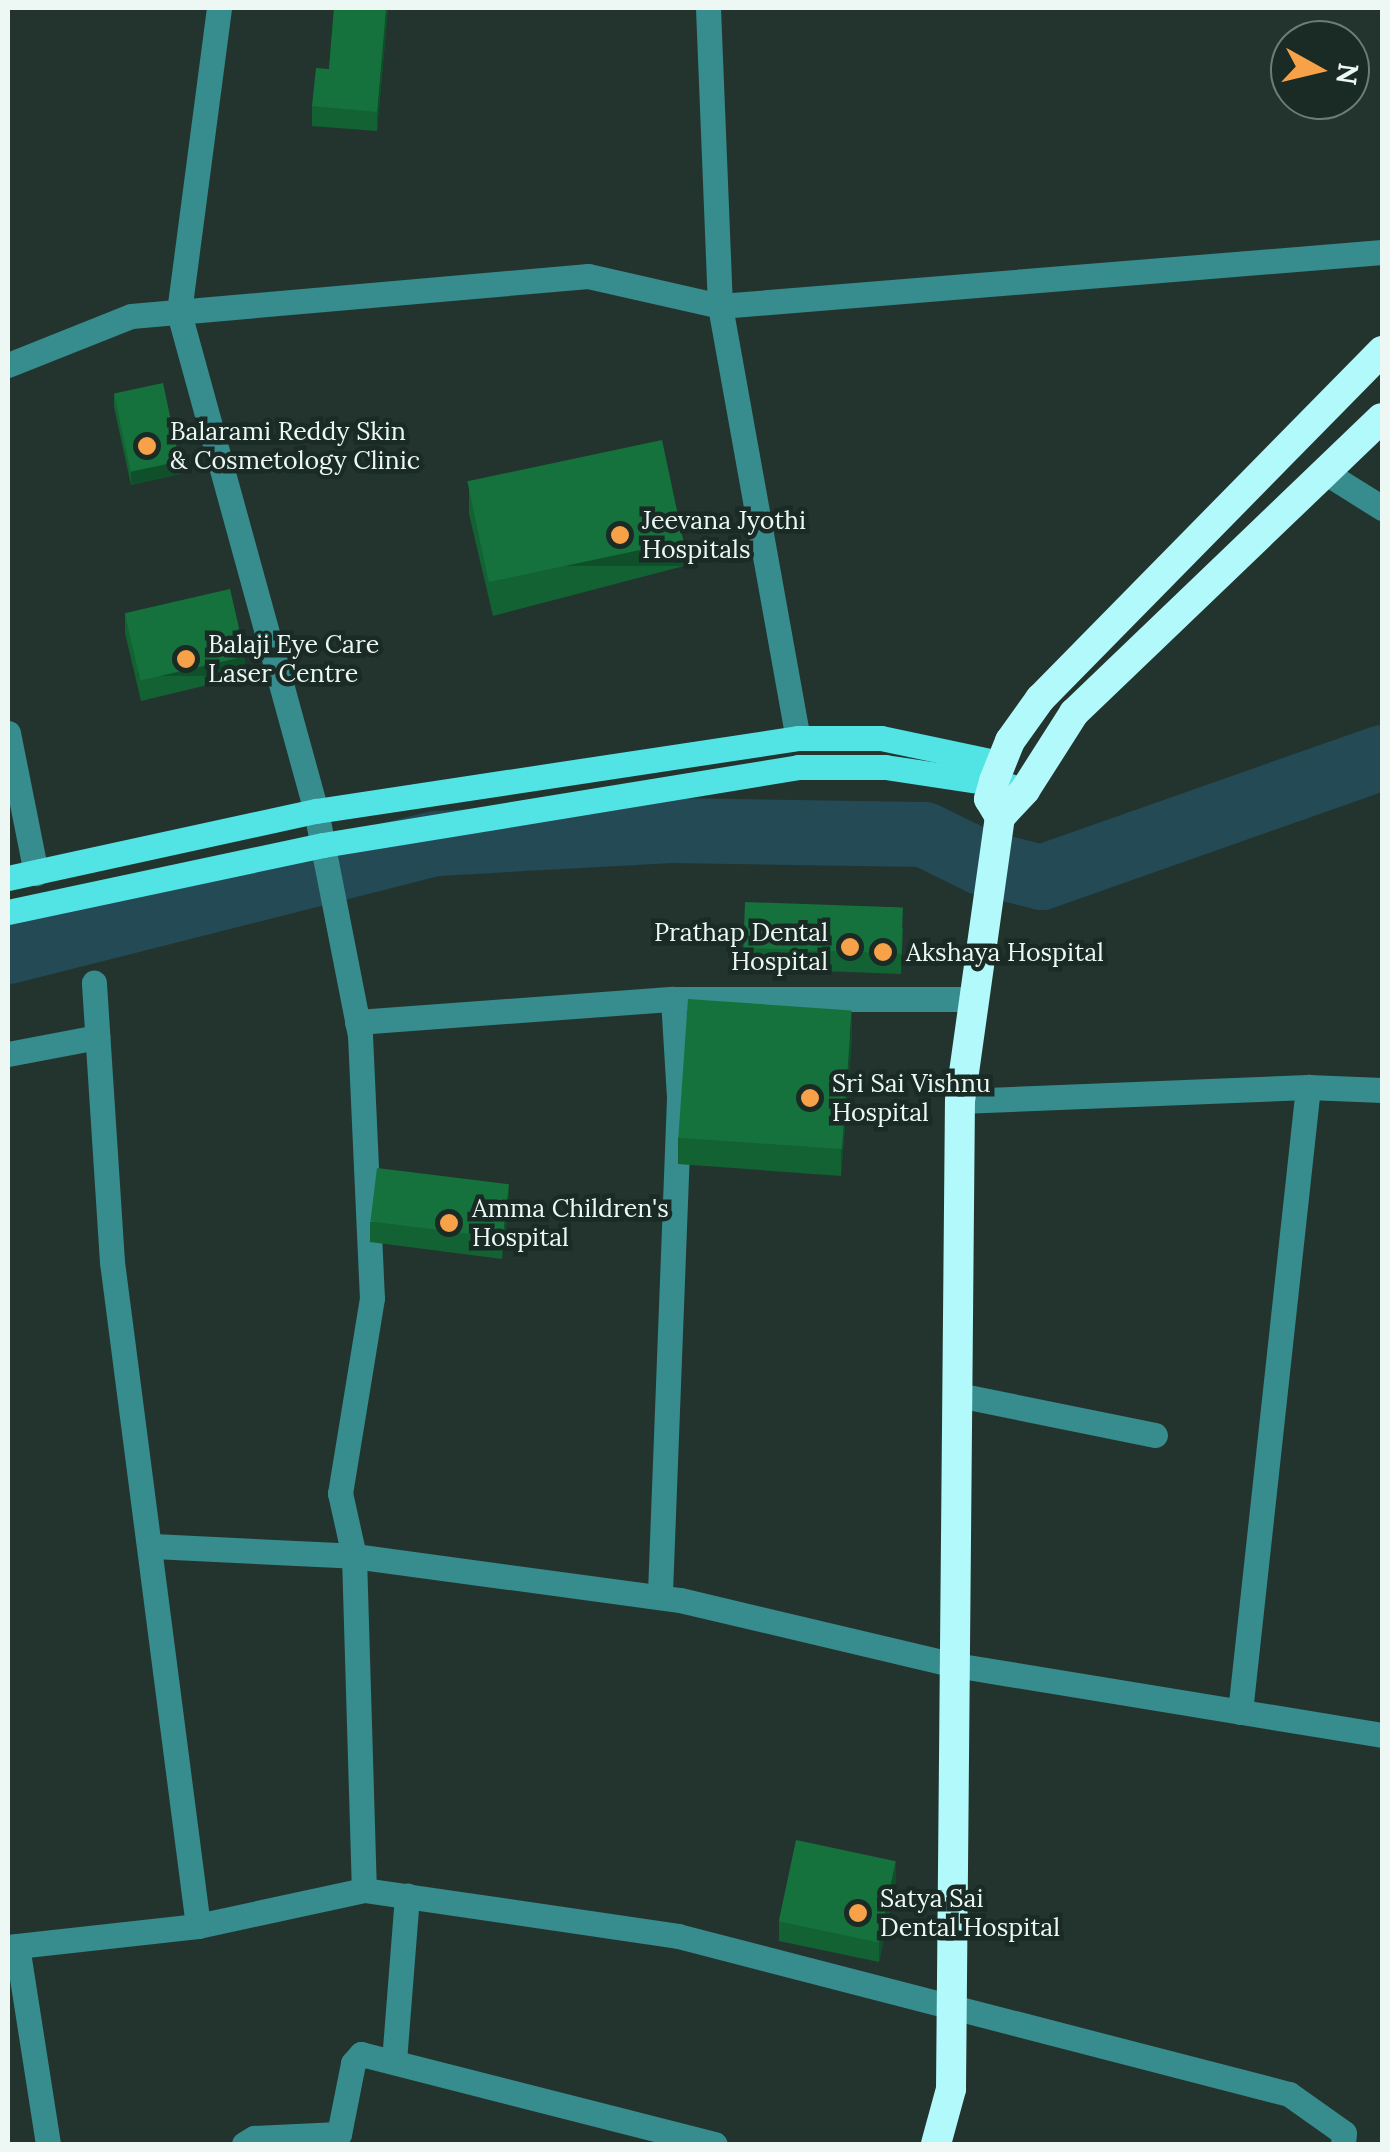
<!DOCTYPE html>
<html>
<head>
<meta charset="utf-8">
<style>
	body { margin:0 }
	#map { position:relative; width:1390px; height:2152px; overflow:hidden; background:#23342f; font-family:Lora,serif }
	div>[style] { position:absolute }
	.river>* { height:65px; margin:-32.5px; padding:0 32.5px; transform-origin:32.5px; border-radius:32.5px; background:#234a55 }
	.minor>* { height:25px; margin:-12.5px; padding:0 12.5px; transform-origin:12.5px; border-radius:12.5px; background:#378c8d }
	.major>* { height:25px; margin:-12.5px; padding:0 12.5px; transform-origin:12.5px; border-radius:12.5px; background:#52e3e5 }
	.highway>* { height:30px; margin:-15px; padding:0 15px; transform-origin:15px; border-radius:15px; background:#b1f9fa }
	.wall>* { inset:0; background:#136234 }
	.shaded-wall>* { inset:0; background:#0f502a; transform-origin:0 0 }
	.building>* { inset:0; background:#16723c; transform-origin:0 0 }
	.dots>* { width:28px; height:28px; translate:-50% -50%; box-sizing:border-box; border:5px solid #1a2a25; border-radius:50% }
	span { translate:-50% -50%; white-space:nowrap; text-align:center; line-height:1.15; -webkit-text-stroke:9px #1a2a25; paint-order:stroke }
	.poi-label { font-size:25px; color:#edf7f4 }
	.left { translate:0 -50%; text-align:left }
	.right { translate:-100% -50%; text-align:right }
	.frame { position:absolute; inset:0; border:10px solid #edf7f4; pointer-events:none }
	.north { position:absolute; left:1270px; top:20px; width:100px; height:100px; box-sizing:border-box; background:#1a2a25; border:2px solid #6e7c78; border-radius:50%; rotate:98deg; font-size:28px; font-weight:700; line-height:40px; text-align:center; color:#edf7f4 }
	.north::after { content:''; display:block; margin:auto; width:35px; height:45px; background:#f7a149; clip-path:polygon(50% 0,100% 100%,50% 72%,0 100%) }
</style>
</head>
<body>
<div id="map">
	<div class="river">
		<i style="left:8px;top:951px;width:441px;rotate:-14.2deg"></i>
		<i style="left:436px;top:843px;width:234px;rotate:-3.2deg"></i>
		<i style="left:670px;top:830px;width:254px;rotate:0.9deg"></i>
		<i style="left:924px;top:834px;width:64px;rotate:26.2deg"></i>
		<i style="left:981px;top:862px;width:62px;rotate:14deg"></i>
		<i style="left:1041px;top:877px;width:361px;rotate:-19.4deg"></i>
	</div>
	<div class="minor">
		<i style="left:219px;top:8px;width:308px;rotate:97.5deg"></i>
		<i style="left:179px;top:313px;width:517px;rotate:74.62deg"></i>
		<i style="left:316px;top:811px;width:228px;rotate:78.9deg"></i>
		<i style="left:360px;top:1035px;width:263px;rotate:87.4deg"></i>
		<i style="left:372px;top:1298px;width:198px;rotate:99.3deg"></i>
		<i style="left:340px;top:1493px;width:65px;rotate:77.5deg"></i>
		<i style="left:354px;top:1556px;width:329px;rotate:7.7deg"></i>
		<i style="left:680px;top:1600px;width:283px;rotate:13.3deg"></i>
		<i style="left:955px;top:1665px;width:433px;rotate:9.3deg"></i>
		<i style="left:708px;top:8px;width:298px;rotate:87.7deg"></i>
		<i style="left:720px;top:306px;width:439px;rotate:79.8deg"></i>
		<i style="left:8px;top:365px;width:132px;rotate:-21.7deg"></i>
		<i style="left:131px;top:316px;width:459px;rotate:-5deg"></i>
		<i style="left:588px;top:276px;width:135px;rotate:12.8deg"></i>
		<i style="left:720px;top:306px;width:664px;rotate:-4.66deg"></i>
		<i style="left:1323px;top:471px;width:70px;rotate:32.1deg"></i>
		<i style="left:8px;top:733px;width:143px;rotate:78.7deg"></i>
		<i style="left:673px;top:999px;width:302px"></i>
		<i style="left:357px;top:1022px;width:317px;rotate:-4.2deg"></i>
		<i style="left:673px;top:999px;width:99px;rotate:86.5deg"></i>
		<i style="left:679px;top:1098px;width:499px;rotate:92.2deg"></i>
		<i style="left:8px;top:1054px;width:91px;rotate:-10.8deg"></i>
		<i style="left:960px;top:1101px;width:348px;rotate:-2.3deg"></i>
		<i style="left:1308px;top:1087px;width:74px;rotate:2.3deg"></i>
		<i style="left:958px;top:1395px;width:201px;rotate:11.5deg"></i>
		<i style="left:153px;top:1546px;width:201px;rotate:2.8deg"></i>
		<i style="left:354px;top:1556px;width:334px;rotate:88.3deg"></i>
		<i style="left:364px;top:1890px;width:170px;rotate:167.8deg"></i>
		<i style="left:1240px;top:1712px;width:629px;rotate:-83.79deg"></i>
		<i style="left:364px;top:1890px;width:317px;rotate:8.3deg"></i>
		<i style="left:678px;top:1936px;width:631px;rotate:14.5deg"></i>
		<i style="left:1289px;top:2094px;width:67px;rotate:35.3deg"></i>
		<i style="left:1344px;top:2133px;width:11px;rotate:95deg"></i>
		<i style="left:17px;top:1946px;width:200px;rotate:81.1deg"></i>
		<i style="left:8px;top:1947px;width:191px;rotate:-6.3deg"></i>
		<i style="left:198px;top:1926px;width:670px;rotate:-97.38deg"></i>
		<i style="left:112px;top:1262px;width:280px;rotate:-93.7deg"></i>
		<i style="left:394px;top:2061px;width:166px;rotate:-85.5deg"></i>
		<i style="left:244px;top:2144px;width:12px;rotate:-31deg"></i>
		<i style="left:254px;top:2138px;width:85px;rotate:-2.7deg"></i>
		<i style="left:339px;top:2134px;width:72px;rotate:-78.8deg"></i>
		<i style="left:353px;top:2063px;width:12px;rotate:-48deg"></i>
		<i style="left:361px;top:2054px;width:365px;rotate:14.3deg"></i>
	</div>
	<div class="major">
		<i style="left:8px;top:878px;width:315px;rotate:-12.3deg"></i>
		<i style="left:316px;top:811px;width:487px;rotate:-8.6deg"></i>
		<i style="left:798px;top:738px;width:83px"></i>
		<i style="left:881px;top:738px;width:122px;rotate:11.9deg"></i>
		<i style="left:8px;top:912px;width:322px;rotate:-12deg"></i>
		<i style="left:323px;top:845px;width:481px;rotate:-9.3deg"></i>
		<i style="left:798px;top:767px;width:87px"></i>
		<i style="left:885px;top:767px;width:127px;rotate:8.6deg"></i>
	</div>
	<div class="highway">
		<i style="left:1000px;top:817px;width:21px;rotate:-121deg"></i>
		<i style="left:989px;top:799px;width:19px;rotate:-74deg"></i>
		<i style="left:994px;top:781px;width:43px;rotate:-68.2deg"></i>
		<i style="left:1010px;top:741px;width:52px;rotate:-54.5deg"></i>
		<i style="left:1040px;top:699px;width:488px;rotate:-45.5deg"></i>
		<i style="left:936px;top:2144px;width:57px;rotate:-74.7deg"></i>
		<i style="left:951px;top:2089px;width:988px;rotate:-89.48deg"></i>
		<i style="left:960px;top:1101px;width:287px;rotate:-82deg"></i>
		<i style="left:1000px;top:817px;width:37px;rotate:-47deg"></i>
		<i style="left:1025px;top:790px;width:91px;rotate:-57.5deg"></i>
		<i style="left:1074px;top:713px;width:426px;rotate:-43.8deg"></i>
	</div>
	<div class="wall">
		<i style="clip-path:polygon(334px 8px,388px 8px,377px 131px,312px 126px,312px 106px,329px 69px)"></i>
		<i style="clip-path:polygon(114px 394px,180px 474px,131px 485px,114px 407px)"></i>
		<i style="clip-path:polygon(469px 489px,684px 566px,493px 616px,469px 514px)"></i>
		<i style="clip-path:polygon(125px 614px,245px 676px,141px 701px,125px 633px)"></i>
		<i style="clip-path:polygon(903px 928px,901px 974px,743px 968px,743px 948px)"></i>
		<i style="clip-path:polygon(852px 1036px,841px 1176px,678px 1164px,678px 1138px)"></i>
		<i style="clip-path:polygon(509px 1205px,502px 1259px,370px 1242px,370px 1222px)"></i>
		<i style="clip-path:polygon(896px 1881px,879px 1962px,779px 1941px,779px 1921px)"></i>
	</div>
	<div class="shaded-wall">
		<i style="clip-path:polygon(386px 8px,388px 8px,377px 131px,377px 112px)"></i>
		<i style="clip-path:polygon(180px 461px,180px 474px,131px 485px,131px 471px)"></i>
		<i style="left:684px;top:541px;width:25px;height:197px;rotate:90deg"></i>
		<i style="left:245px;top:656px;width:20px;height:107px;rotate:90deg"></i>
		<i style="clip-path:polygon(852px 1011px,852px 1036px,841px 1176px,841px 1150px)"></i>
		<i style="clip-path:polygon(509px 1185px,509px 1205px,502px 1259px,502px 1240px)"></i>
		<i style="clip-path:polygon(896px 1861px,896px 1881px,879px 1962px,879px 1943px)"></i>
	</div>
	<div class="building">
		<i style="clip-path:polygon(334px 8px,386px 8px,377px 112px,312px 106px,316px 68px,329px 69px)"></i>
		<i style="left:163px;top:383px;width:80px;height:50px;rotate:78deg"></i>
		<i style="left:662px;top:440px;width:103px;height:199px;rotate:78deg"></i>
		<i style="left:230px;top:589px;width:69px;height:108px;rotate:77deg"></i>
		<i style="left:745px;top:902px;width:158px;height:46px;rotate:2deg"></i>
		<i style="left:688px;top:999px;width:164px;height:139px;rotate:4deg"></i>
		<i style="left:377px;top:1168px;width:133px;height:54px;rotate:7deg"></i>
		<i style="left:796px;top:1840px;width:102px;height:83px;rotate:12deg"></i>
	</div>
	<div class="dots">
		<i style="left:147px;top:446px;background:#f7a149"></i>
		<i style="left:620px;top:535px;background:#f7a149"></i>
		<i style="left:186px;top:659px;background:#f7a149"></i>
		<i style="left:850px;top:947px;background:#f7a149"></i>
		<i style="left:883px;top:952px;background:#f7a149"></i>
		<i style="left:810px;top:1098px;background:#f7a149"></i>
		<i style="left:449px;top:1223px;background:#f7a149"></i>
		<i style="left:858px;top:1913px;background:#f7a149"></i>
	</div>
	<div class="poi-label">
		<span class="left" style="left:170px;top:446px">Balarami Reddy Skin<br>&amp; Cosmetology Clinic</span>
		<span class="left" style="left:642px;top:535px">Jeevana Jyothi<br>Hospitals</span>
		<span class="left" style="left:208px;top:659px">Balaji Eye Care<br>Laser Centre</span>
		<span class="right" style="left:828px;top:947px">Prathap Dental<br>Hospital</span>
		<span class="left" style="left:906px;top:952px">Akshaya Hospital</span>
		<span class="left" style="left:832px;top:1098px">Sri Sai Vishnu<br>Hospital</span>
		<span class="left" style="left:472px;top:1223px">Amma Children's<br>Hospital</span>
		<span class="left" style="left:880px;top:1913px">Satya Sai<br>Dental Hospital</span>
	</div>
	<div class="frame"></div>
	<div class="north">N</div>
</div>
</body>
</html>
